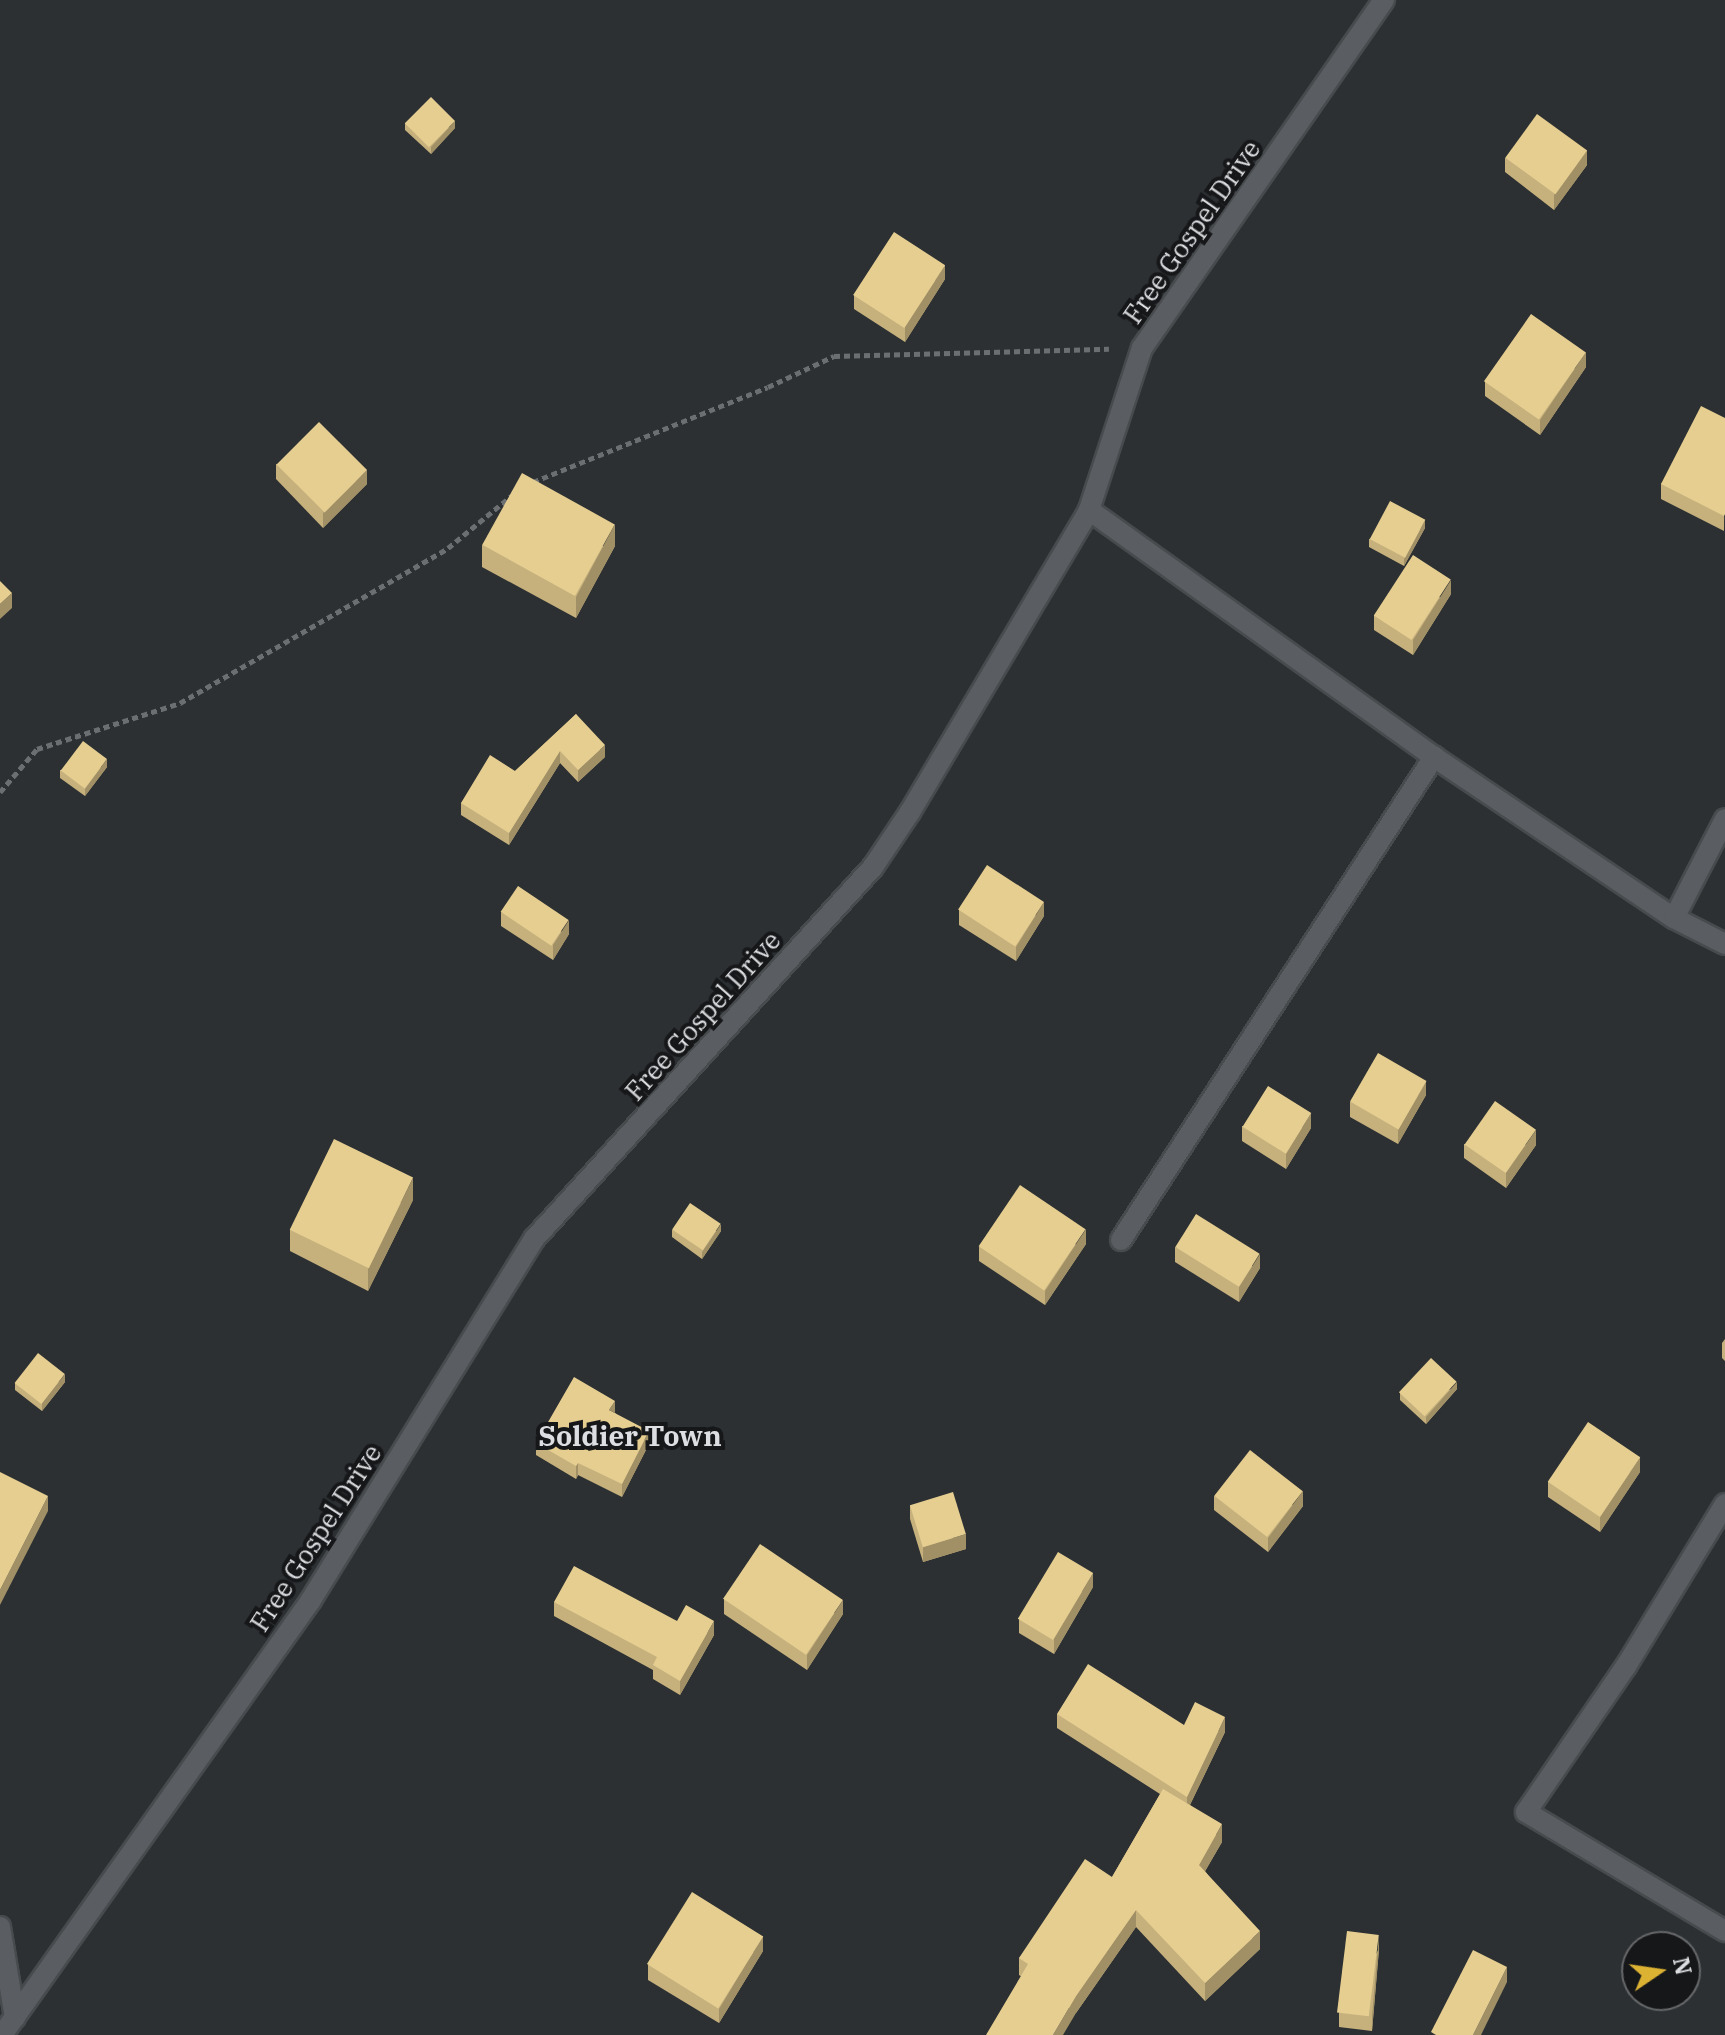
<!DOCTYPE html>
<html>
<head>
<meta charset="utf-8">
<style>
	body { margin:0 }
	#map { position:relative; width:1725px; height:2035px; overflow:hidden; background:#2c3033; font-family:"IBM Plex Serif",serif }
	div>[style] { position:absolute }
	.path>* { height:5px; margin-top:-2.5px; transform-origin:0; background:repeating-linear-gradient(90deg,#6c6f72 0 6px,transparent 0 10px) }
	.roads { filter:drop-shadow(2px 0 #484b4e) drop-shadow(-2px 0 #484b4e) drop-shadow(0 2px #484b4e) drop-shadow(0 -2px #484b4e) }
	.minor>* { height:20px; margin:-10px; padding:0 10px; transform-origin:10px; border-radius:10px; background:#5a5e62 }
	.wall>* { inset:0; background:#c6b17d }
	.shaded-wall>* { inset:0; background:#a19066 }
	.building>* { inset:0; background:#e6ce91; transform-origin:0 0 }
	span { translate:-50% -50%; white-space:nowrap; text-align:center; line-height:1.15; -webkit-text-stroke:8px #161719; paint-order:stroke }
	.street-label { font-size:26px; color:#dcdee1 }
	.neighbourhood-label { font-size:28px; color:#dcdee1; font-weight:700 }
	.north { position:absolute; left:1621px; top:1931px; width:80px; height:80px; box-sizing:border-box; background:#161719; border:2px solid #656769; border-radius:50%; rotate:77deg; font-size:22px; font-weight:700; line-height:32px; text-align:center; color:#dcdee1 }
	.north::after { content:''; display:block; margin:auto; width:28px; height:36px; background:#dcb233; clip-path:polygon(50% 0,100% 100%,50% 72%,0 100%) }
</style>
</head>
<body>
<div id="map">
	<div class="path">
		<i style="left:533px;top:482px;width:253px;rotate:-22deg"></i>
		<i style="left:768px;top:387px;width:73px;rotate:-25.2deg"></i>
		<i style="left:834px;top:356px;width:275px;rotate:-1.5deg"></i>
		<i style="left:0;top:792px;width:57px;rotate:-49.3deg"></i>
		<i style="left:37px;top:749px;width:150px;rotate:-17.8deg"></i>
		<i style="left:180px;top:703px;width:310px;rotate:-30deg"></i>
		<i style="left:448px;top:548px;width:82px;rotate:-39.5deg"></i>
	</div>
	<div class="roads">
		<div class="minor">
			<i style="left:1089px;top:510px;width:424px;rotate:35.6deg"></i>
			<i style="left:1434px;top:757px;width:289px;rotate:33.9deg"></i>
			<i style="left:1674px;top:918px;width:57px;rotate:27deg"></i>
			<i style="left:1674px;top:918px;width:111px;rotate:-62.7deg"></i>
			<i style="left:1121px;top:1240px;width:576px;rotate:-57.06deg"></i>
			<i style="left:1725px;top:1504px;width:190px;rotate:121.4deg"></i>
			<i style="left:1626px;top:1666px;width:177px;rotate:124.4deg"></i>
			<i style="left:1526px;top:1812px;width:232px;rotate:30.9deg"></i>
			<i style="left:0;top:1927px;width:92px;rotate:80.6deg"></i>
			<i style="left:2px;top:2035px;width:534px;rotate:-54.61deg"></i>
			<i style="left:311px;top:1600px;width:424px;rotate:-58.3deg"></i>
			<i style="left:534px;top:1239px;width:503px;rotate:-47.66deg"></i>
			<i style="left:873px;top:867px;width:66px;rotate:-56.1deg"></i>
			<i style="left:910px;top:812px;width:351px;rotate:-59.3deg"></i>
			<i style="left:1089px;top:510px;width:170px;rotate:-71.9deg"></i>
			<i style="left:1142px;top:348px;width:424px;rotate:-55.2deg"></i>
		</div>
	</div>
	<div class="wall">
		<i style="clip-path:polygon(405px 123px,455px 128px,431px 154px,405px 130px)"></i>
		<i style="clip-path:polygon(1505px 158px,1587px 165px,1554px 210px,1505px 172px)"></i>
		<i style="clip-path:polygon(945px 279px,905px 342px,854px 309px,854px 295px)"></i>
		<i style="clip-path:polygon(1586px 367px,1540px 435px,1485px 396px,1485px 382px)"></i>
		<i style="clip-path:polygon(1725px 418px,1724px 531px,1661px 499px,1661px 484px)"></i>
		<i style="clip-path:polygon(276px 464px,367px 484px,323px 528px,276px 479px)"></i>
		<i style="clip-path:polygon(1425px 528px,1404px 566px,1369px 547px,1369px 539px)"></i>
		<i style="clip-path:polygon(482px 545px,615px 546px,576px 618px,482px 567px)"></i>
		<i style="clip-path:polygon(1451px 594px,1413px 655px,1374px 630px,1374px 615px)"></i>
		<i style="clip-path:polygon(576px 714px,605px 757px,578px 782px,560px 763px,509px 845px,461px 815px,461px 803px,515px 771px)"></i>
		<i style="clip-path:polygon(107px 767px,85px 796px,60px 778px,60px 770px)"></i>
		<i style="clip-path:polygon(959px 910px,1044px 916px,1016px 961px,959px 925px)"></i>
		<i style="clip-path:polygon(501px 912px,569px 934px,553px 960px,501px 926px)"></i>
		<i style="clip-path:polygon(1426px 1095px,1398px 1144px,1350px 1117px,1350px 1102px)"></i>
		<i style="clip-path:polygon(1242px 1126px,1311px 1128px,1286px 1169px,1242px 1141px)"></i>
		<i style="clip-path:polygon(1464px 1144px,1536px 1145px,1506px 1188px,1464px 1158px)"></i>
		<i style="clip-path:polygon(413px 1200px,368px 1291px,290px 1251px,290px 1230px)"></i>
		<i style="clip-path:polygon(672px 1230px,721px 1231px,702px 1259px,672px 1237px)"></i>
		<i style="clip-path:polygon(1086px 1244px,1045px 1305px,979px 1261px,979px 1247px)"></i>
		<i style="clip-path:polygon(1175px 1247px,1260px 1268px,1239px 1302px,1175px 1262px)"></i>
		<i style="clip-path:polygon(1725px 1339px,1725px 1361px,1722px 1358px,1722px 1343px)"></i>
		<i style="clip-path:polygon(65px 1382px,42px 1411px,15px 1390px,15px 1383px)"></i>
		<i style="clip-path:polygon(1457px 1389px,1426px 1424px,1400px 1400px,1400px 1393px)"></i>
		<i style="clip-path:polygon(615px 1413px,649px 1444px,622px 1497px,578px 1475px,576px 1479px,536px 1455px,536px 1443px)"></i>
		<i style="clip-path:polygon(1640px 1472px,1600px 1532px,1548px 1497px,1548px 1482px)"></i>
		<i style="clip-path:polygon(1214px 1496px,1303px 1506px,1268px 1552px,1214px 1510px)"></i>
		<i style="clip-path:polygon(910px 1505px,966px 1549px,923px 1562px,910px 1519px)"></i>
		<i style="clip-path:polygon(1093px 1587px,1054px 1654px,1019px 1633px,1019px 1619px)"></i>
		<i style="clip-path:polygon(724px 1599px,843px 1614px,807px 1670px,724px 1614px)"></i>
		<i style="clip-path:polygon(554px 1602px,677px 1621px,714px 1635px,680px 1695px,653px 1679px,653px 1670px,554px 1616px)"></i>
		<i style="clip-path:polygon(1057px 1714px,1184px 1725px,1225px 1732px,1190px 1805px,1222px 1842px,1205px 1871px,1260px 1949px,1205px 2001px,1136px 1927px,1076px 2013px,1019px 1975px,1019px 1958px,1112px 1877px,1160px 1794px,1057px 1728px)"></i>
		<i style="clip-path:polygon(1379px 1949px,1372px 2031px,1339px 2027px,1339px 2013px)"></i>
		<i style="clip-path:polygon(763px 1951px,719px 2023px,648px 1980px,648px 1965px)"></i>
	</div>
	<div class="shaded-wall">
		<i style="clip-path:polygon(455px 121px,455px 128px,431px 154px,431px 147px)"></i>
		<i style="clip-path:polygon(1587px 150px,1587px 165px,1554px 210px,1554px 195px)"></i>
		<i style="clip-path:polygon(945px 265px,945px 279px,905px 342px,905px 327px)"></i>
		<i style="clip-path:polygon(1586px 352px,1586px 367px,1540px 435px,1540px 420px)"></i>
		<i style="clip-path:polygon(367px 470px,367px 484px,323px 528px,323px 513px)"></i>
		<i style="clip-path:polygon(1425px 520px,1425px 528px,1404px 566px,1404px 559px)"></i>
		<i style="clip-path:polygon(615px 524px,615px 546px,576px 618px,576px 597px)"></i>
		<i style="clip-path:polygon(1451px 580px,1451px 594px,1413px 655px,1413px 640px)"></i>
		<i style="clip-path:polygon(12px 593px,12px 608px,0 619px,0 604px)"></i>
		<i style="clip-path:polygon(605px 745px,605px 757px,578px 782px,578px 770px)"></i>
		<i style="clip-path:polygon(560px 751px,560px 763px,509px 845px,509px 833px)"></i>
		<i style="clip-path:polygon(107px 759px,107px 767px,85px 796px,85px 789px)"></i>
		<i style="clip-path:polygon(1044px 902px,1044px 916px,1016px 961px,1016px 947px)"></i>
		<i style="clip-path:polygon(569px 920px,569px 934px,553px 960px,553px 945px)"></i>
		<i style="clip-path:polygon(1426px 1081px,1426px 1095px,1398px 1144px,1398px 1130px)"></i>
		<i style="clip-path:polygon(1311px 1113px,1311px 1128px,1286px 1169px,1286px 1154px)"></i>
		<i style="clip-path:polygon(1536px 1130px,1536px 1145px,1506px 1188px,1506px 1173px)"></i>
		<i style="clip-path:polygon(413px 1178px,413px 1200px,368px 1291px,368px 1269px)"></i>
		<i style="clip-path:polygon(721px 1224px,721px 1231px,702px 1259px,702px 1252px)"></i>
		<i style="clip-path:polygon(1086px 1229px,1086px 1244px,1045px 1305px,1045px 1291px)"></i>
		<i style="clip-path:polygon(1260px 1254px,1260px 1268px,1239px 1302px,1239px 1287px)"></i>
		<i style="clip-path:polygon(65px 1374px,65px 1382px,42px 1411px,42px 1403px)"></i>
		<i style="clip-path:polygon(1457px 1382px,1457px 1389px,1426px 1424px,1426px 1417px)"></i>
		<i style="clip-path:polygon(615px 1401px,615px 1413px,609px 1410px)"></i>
		<i style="clip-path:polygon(649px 1431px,649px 1444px,622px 1497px,622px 1484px)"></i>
		<i style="clip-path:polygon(1640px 1457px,1640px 1472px,1600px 1532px,1600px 1517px)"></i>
		<i style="clip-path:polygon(578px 1463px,578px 1475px,576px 1479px,576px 1466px)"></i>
		<i style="clip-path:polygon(1303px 1491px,1303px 1506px,1268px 1552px,1268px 1538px)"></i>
		<i style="clip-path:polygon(48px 1496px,48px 1511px,0 1605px,0 1590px)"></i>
		<i style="clip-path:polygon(966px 1534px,966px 1549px,923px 1562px,923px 1547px)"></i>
		<i style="clip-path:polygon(1093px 1573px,1093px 1587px,1054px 1654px,1054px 1639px)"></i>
		<i style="clip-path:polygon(843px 1600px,843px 1614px,807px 1670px,807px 1655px)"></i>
		<i style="clip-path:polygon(714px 1621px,714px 1635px,680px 1695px,680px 1681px)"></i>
		<i style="clip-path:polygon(1225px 1717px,1225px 1732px,1187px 1811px,1187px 1797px)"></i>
		<i style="clip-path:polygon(1222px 1824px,1222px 1842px,1199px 1882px,1199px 1865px)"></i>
		<i style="clip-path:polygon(1136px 1910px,1136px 1927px,1076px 2013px,1063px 2035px,1053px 2035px,1076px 1996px)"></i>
		<i style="clip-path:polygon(1260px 1931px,1260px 1949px,1205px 2001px,1205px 1983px)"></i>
		<i style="clip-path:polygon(1379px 1935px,1379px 1949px,1372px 2031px,1372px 2016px)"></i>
		<i style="clip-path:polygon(763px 1936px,763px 1951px,719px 2023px,719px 2009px)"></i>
		<i style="clip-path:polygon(1507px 1967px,1507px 1982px,1481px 2035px,1473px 2035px)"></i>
	</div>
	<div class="building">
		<i style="left:431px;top:97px;width:34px;height:37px;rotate:45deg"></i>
		<i style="left:1537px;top:114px;width:62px;height:54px;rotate:36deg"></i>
		<i style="left:894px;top:232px;width:61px;height:75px;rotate:33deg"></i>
		<i style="left:1531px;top:314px;width:67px;height:82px;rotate:35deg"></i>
		<i style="clip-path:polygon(1701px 406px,1725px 418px,1725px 514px,1724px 516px,1661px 484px)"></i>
		<i style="left:319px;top:422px;width:68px;height:60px;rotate:45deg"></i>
		<i style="left:522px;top:473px;width:106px;height:82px;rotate:29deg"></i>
		<i style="left:1390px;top:501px;width:40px;height:43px;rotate:28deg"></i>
		<i style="left:1413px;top:555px;width:45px;height:72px;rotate:33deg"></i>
		<i style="clip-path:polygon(0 581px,12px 593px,0 604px)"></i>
		<i style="clip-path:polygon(576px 714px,605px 745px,578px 770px,560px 751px,509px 833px,461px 803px,490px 755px,515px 771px)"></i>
		<i style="left:83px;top:741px;width:30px;height:37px;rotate:37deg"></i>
		<i style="left:987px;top:865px;width:68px;height:53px;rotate:33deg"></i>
		<i style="left:518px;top:886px;width:61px;height:31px;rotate:34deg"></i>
		<i style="left:1378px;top:1053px;width:56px;height:56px;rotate:30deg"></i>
		<i style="left:1268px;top:1086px;width:51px;height:48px;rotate:32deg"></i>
		<i style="left:1495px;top:1101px;width:50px;height:53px;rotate:35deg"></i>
		<i style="left:334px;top:1139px;width:88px;height:101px;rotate:26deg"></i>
		<i style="left:1020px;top:1185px;width:79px;height:74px;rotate:34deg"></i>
		<i style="left:690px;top:1203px;width:37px;height:32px;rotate:34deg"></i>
		<i style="left:1196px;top:1214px;width:75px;height:39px;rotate:32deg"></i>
		<i style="left:38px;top:1353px;width:34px;height:38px;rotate:38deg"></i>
		<i style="left:1431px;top:1358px;width:35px;height:47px;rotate:43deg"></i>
		<i style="clip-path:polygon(574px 1377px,615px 1401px,609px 1410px,649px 1431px,622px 1484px,578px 1463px,576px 1466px,536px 1443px)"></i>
		<i style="left:1588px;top:1422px;width:63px;height:72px;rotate:34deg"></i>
		<i style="left:1250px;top:1450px;width:67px;height:58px;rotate:38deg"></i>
		<i style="clip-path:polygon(0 1472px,48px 1496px,0 1590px)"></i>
		<i style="left:953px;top:1492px;width:44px;height:45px;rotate:73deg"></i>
		<i style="left:760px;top:1544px;width:100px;height:66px;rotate:34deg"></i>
		<i style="left:1058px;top:1552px;width:41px;height:78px;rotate:31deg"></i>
		<i style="clip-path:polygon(574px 1566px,677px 1621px,686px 1605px,714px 1621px,680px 1681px,653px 1665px,657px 1657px,554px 1602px)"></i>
		<i style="clip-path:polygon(1088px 1664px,1184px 1725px,1195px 1702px,1225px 1717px,1187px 1797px,1057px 1714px)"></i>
		<i style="clip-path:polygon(1163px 1789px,1222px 1824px,1199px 1865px,1260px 1931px,1205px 1983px,1136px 1910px,1076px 1996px,1053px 2035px,986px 2035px,1028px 1964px,1019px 1958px,1085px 1859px,1112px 1877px)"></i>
		<i style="left:692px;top:1892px;width:84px;height:85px;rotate:32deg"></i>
		<i style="left:1347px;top:1931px;width:32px;height:82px;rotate:7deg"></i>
		<i style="clip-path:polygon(1473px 1950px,1507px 1967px,1473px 2035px,1436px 2035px,1431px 2032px)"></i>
	</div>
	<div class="street-label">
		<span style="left:1192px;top:232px;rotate:-55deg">Free Gospel Drive</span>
		<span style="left:703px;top:1016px;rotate:-48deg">Free Gospel Drive</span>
		<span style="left:316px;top:1538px;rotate:-57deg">Free Gospel Drive</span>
	</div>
	<div class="neighbourhood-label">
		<span style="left:630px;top:1436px">Soldier Town</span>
	</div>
	<div class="north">N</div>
</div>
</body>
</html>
